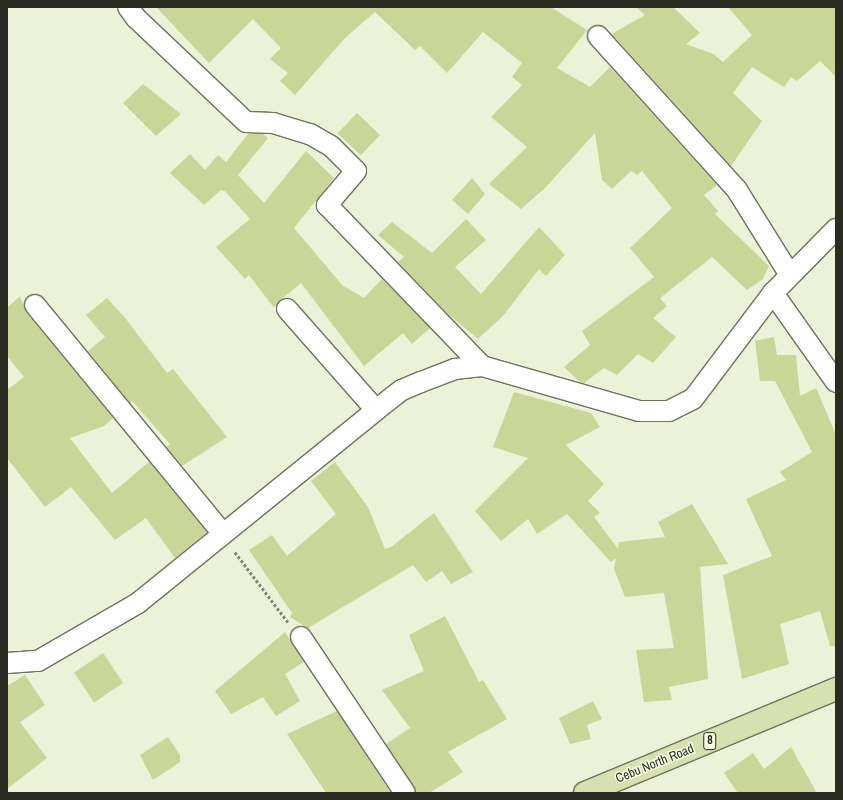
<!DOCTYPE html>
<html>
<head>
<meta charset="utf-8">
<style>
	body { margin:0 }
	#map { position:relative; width:843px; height:800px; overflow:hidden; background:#ecf2d7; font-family:"Archivo Narrow",sans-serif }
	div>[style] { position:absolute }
	.building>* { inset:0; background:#c9d697; transform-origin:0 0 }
	.path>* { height:2.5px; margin-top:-1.25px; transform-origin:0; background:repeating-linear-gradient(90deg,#838675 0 3px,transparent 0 5px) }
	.roads { filter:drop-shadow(1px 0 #6e735c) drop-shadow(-1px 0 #6e735c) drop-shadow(0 1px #6e735c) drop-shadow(0 -1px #6e735c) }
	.street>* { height:20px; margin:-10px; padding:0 10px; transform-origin:10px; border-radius:10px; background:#fff }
	.primary>* { height:22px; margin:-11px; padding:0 11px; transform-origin:11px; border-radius:11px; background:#d7e0af }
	span { translate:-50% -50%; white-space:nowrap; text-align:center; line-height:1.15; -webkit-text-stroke:3px #f9ffe5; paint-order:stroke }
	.shield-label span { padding:1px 3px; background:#f9ffe5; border:1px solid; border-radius:3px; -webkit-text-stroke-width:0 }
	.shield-label { font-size:12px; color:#2a2c22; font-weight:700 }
	.street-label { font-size:13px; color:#2a2c22 }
	.frame { position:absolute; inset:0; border:8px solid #2a2c22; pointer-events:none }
</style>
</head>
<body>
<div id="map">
	<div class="building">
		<i style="clip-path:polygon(156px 7px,551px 7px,587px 30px,557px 68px,590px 87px,610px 67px,717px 185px,704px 195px,718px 211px,715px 214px,769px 266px,763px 279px,747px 290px,712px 257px,660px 298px,667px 306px,653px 318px,676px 337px,653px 363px,638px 354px,617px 375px,604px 368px,584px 383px,580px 382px,564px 367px,590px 345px,582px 331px,654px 277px,630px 248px,672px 208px,642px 171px,637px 175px,631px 171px,612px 189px,602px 180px,595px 133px,545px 188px,521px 209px,489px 184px,527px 147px,491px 117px,522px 85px,512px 77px,522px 63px,483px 32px,447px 73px,420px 46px,415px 50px,375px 12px,345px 38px,295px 95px,280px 81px,288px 73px,270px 59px,281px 48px,253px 19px,209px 63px)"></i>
		<i style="clip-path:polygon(636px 7px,673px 7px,700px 33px,686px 44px,713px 54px,723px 62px,752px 35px,728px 7px,836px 7px,836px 77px,820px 61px,797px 81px,791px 77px,784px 87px,752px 67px,733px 93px,762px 121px,731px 166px,612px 34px,645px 15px)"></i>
		<i style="clip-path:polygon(143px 84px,181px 114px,156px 136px,123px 103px)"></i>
		<i style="left:357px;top:113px;width:32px;height:28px;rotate:44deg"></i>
		<i style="clip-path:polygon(248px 134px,263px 134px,268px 138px,238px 175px,264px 203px,306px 151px,334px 178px,294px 228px,343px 286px,364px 298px,382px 279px,430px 328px,412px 344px,403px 333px,364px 366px,301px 283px,279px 301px,274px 308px,249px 275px,245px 279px,216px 247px,250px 219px,225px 191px,221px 190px,204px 205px,170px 173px,190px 154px,205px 170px,218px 155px,226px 162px)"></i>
		<i style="clip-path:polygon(472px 178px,485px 194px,468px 214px,452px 200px)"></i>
		<i style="clip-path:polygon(466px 219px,486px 240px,455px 267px,481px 294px,539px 227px,565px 255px,546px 276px,539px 269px,503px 316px,478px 339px,447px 313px,398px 262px,404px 257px,378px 235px,392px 222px,432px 253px)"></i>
		<i style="clip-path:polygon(20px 296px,26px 312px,113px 418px,104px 426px,70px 438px,112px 493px,149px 462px,207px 532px,175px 558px,146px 518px,115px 540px,71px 487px,45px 507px,7px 458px,7px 390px,24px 377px,7px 356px,7px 308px)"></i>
		<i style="clip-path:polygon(107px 298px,126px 319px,167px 373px,173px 369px,227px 437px,182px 466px,166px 447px,170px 444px,132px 401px,130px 403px,88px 351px,105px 337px,86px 315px)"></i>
		<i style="clip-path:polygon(774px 337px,777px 355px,796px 355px,800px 396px,816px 388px,836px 435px,836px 646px,830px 646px,820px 611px,780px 624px,789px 664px,742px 679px,723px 575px,772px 556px,746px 499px,786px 480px,780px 472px,812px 452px,775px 381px,760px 381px,755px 341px)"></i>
		<i style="clip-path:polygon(514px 392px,591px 413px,600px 427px,566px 445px,604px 484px,588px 501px,600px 513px,594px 517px,618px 549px,619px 542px,665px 537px,658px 522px,692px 504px,728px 564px,700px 567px,708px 679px,669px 687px,672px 700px,644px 702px,636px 650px,674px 648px,664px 593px,625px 597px,614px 569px,616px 558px,611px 562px,567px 514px,537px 534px,528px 519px,501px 541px,475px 511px,528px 458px,493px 447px)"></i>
		<i style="clip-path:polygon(335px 462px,368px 507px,385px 549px,391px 547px,434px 513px,473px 572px,451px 584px,442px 571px,426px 582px,413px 565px,308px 628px,290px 617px,292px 613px,249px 550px,272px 535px,287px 556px,336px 514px,311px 481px)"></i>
		<i style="clip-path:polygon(445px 616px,479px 682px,483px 680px,507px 719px,448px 752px,463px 772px,429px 793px,416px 793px,386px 744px,410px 728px,382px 690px,424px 671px,409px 635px)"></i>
		<i style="clip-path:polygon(285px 632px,304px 662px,285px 674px,300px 701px,276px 716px,263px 697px,231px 714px,215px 691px)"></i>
		<i style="left:103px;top:653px;width:36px;height:35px;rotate:56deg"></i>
		<i style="clip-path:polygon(25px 675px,45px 705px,20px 722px,47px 758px,7px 789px,7px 686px)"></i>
		<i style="clip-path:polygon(593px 701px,602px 719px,587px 725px,591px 739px,570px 744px,559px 718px)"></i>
		<i style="clip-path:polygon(337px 711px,391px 793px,326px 793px,287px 734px)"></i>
		<i style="clip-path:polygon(168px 737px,180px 755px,180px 762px,153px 780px,140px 755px)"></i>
		<i style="clip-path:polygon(791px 747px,817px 793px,738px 793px,724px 773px,753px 753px,764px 769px)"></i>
	</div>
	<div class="path">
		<i style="left:235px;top:552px;width:88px;rotate:52.9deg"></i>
	</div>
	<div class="roads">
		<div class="street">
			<i style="left:128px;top:7px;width:14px;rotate:54deg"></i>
			<i style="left:136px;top:18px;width:151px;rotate:43.4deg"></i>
			<i style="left:246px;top:122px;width:27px;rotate:2deg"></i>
			<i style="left:273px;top:123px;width:39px;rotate:17deg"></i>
			<i style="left:310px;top:134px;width:24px;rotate:30deg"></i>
			<i style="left:331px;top:146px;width:35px;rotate:45deg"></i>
			<i style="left:356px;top:171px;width:45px;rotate:130.5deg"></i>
			<i style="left:327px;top:205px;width:223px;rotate:46.1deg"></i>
			<i style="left:598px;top:36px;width:207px;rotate:47.9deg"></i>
			<i style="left:737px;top:190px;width:100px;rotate:58.1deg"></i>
			<i style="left:773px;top:293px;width:109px;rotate:54.7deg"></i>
			<i style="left:35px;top:305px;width:295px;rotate:50.6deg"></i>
			<i style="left:287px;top:309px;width:135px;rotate:48.6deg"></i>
			<i style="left:301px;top:637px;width:187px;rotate:56.3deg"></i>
			<i style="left:7px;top:663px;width:31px;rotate:-4deg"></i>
			<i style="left:38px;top:661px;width:116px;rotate:-30.1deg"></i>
			<i style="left:138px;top:603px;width:306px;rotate:-39deg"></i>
			<i style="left:376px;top:410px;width:33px;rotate:-38deg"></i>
			<i style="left:402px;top:390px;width:21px;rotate:-23deg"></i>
			<i style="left:421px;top:382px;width:36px;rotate:-21deg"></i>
			<i style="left:455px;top:369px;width:27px;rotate:-6deg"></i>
			<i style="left:482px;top:366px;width:163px;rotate:16deg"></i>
			<i style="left:639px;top:411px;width:30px"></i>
			<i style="left:669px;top:411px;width:27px;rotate:-27deg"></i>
			<i style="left:693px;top:399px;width:133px;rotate:-53deg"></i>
			<i style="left:773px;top:293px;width:90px;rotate:-45.5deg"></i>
		</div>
		<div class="primary">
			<i style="left:585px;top:793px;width:272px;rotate:-22.5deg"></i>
		</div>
	</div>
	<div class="shield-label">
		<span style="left:710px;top:741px">8</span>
	</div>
	<div class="street-label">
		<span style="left:655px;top:764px;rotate:-22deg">Cebu North Road</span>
	</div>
	<div class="frame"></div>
</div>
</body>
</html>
